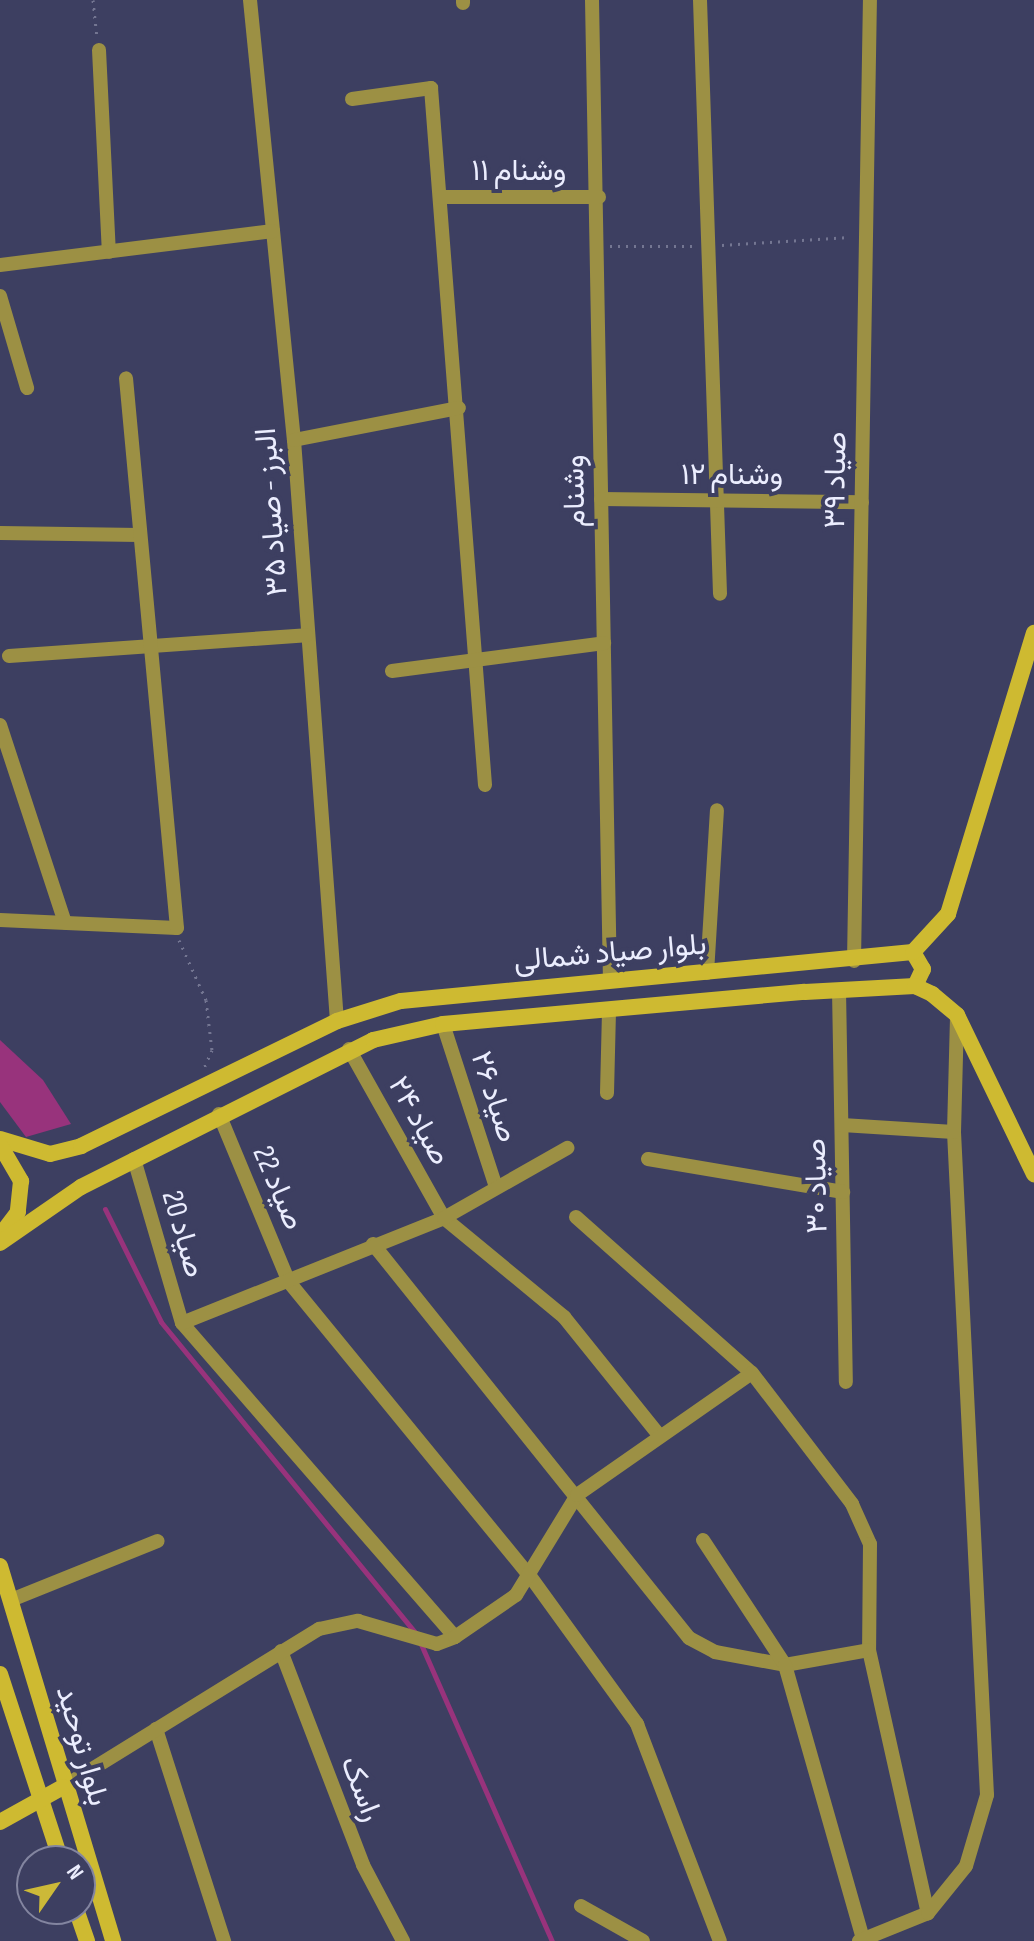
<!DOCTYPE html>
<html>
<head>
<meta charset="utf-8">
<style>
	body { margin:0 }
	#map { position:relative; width:1034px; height:1941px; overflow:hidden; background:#3d3f61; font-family:"Sofia Sans Condensed",Vazirmatn,sans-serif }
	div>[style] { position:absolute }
	.water>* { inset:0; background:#98337c }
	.stream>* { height:5px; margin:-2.5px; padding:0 2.5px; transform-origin:2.5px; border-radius:2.5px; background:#98337c }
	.path>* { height:3px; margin-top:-1.5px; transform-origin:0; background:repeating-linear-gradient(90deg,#747692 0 2px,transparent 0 8px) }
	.street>* { height:14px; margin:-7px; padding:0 7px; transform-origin:7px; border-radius:7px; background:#9c9044 }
	.secondary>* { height:16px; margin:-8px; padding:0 8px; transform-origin:8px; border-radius:8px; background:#ceba31 }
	span { translate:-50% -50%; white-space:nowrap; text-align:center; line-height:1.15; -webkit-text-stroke:8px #3d3f61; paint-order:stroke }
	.street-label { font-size:30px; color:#ebedfe }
	.north { position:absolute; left:16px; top:1845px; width:80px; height:80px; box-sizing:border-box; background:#3d3f61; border:2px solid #8385a0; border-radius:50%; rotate:56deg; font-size:22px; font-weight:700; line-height:32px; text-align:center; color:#ebedfe }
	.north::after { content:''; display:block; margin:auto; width:28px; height:36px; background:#ccb938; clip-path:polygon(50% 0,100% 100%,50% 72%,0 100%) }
</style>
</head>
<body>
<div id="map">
	<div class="water">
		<i style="clip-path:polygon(0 1040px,43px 1080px,71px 1124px,26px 1137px,0 1102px)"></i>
	</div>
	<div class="stream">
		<i style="left:105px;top:1209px;width:126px;rotate:63.6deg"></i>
		<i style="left:161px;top:1322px;width:402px;rotate:50.7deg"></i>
		<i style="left:420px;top:1642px;width:327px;rotate:66.2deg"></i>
	</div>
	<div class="path">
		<i style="left:93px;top:0;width:38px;rotate:84deg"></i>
		<i style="left:722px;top:245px;width:128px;rotate:-3.6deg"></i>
		<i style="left:610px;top:246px;width:85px"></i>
		<i style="left:179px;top:940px;width:66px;rotate:65.8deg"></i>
		<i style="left:206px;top:1000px;width:50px;rotate:83.2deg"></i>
		<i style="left:212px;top:1050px;width:20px;rotate:114deg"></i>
	</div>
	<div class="street">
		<i style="left:250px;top:0;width:442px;rotate:84.3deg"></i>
		<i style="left:294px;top:440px;width:583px;rotate:85.77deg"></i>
		<i style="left:463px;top:0;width:3px;rotate:90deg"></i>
		<i style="left:592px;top:0;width:981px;rotate:88.95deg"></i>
		<i style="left:700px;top:0;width:594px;rotate:88.07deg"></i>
		<i style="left:99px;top:50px;width:202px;rotate:87.2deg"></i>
		<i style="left:352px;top:99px;width:80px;rotate:-7.9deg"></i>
		<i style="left:431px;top:88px;width:699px;rotate:85.57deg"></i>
		<i style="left:440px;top:197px;width:159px"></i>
		<i style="left:0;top:265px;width:275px;rotate:-7.1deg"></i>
		<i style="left:0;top:296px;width:96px;rotate:73.6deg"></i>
		<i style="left:294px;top:440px;width:168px;rotate:-11deg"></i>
		<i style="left:601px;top:499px;width:261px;rotate:0.7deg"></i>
		<i style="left:0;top:533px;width:140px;rotate:0.8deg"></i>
		<i style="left:9px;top:656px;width:298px;rotate:-4deg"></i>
		<i style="left:392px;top:671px;width:214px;rotate:-7.5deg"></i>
		<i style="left:0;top:725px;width:208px;rotate:71.8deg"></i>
		<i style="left:0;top:920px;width:177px;rotate:2.6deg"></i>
		<i style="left:177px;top:928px;width:552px;rotate:-95.3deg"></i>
		<i style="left:854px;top:961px;width:961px;rotate:-89.05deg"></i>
		<i style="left:707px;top:973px;width:163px;rotate:-86.5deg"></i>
		<i style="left:839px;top:990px;width:392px;rotate:89deg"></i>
		<i style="left:443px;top:1024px;width:171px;rotate:72deg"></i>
		<i style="left:349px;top:1049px;width:194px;rotate:60.7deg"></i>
		<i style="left:444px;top:1218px;width:156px;rotate:39.5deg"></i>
		<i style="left:564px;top:1317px;width:150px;rotate:51.2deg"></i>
		<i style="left:607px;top:1093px;width:82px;rotate:-88.6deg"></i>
		<i style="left:219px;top:1114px;width:182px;rotate:67.4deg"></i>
		<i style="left:289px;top:1282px;width:380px;rotate:50.7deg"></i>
		<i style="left:530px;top:1576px;width:183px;rotate:54.1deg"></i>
		<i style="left:637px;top:1724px;width:232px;rotate:69.1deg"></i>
		<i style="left:842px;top:1125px;width:112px;rotate:3.6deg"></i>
		<i style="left:134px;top:1159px;width:171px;rotate:73.7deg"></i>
		<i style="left:182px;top:1323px;width:416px;rotate:49deg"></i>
		<i style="left:648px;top:1159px;width:198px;rotate:9.6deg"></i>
		<i style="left:576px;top:1217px;width:235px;rotate:41.6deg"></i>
		<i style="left:752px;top:1373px;width:165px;rotate:52.6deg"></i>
		<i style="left:852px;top:1504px;width:44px;rotate:65.8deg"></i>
		<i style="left:870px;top:1544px;width:106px;rotate:90.5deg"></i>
		<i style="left:869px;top:1650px;width:270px;rotate:77.4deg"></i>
		<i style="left:373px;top:1244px;width:505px;rotate:51.27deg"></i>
		<i style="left:689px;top:1638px;width:30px;rotate:28deg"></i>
		<i style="left:715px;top:1652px;width:71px;rotate:10.5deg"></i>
		<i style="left:785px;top:1665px;width:85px;rotate:-10.1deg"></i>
		<i style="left:182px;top:1323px;width:282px;rotate:-21.8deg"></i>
		<i style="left:444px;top:1218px;width:142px;rotate:-29.6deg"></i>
		<i style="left:703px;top:1540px;width:149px;rotate:56.7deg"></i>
		<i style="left:785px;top:1665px;width:285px;rotate:74.1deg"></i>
		<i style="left:11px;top:1600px;width:158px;rotate:-21.9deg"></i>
		<i style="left:281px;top:1651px;width:229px;rotate:69deg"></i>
		<i style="left:363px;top:1865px;width:86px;rotate:62.2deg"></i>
		<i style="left:156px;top:1729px;width:223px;rotate:72.2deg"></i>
		<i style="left:63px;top:1787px;width:301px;rotate:-31.7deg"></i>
		<i style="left:319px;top:1629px;width:40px;rotate:-12deg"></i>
		<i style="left:358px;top:1621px;width:82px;rotate:16.2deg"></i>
		<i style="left:437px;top:1644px;width:19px;rotate:-21deg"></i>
		<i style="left:455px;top:1637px;width:74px;rotate:-34.5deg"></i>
		<i style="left:516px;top:1595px;width:117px;rotate:-58.6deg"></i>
		<i style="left:577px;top:1495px;width:213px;rotate:-34.9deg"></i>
		<i style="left:581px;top:1906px;width:71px;rotate:29.4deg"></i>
		<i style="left:859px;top:1941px;width:74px;rotate:-22.1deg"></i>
		<i style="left:928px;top:1913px;width:60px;rotate:-51deg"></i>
		<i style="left:966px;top:1866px;width:74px;rotate:-73.5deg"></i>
		<i style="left:987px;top:1795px;width:664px;rotate:-92.85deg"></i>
		<i style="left:954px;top:1132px;width:117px;rotate:-88.5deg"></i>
	</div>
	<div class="secondary">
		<i style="left:913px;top:952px;width:20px;rotate:60deg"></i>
		<i style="left:923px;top:969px;width:19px;rotate:115deg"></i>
		<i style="left:0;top:1139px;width:52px;rotate:16.7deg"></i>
		<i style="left:50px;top:1154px;width:32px;rotate:-14deg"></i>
		<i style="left:81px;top:1146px;width:285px;rotate:-26deg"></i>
		<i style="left:337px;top:1021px;width:67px;rotate:-17.4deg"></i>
		<i style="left:401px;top:1001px;width:514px;rotate:-5.47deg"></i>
		<i style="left:913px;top:952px;width:52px;rotate:-47.4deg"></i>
		<i style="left:948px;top:914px;width:294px;rotate:-73deg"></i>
		<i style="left:0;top:1145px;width:42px;rotate:59.7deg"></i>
		<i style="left:21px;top:1181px;width:31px;rotate:96deg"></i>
		<i style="left:18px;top:1212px;width:25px;rotate:127deg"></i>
		<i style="left:0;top:1243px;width:98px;rotate:-34.7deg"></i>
		<i style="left:81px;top:1187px;width:327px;rotate:-26.7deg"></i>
		<i style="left:373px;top:1040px;width:72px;rotate:-12.9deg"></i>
		<i style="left:443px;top:1024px;width:363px;rotate:-5.1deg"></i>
		<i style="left:805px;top:992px;width:110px;rotate:-3.1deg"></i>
		<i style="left:915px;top:986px;width:19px;rotate:25deg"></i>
		<i style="left:932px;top:994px;width:33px;rotate:40deg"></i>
		<i style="left:957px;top:1015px;width:177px;rotate:64.2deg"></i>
		<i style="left:0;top:1566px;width:392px;rotate:73.2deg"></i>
		<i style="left:0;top:1674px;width:197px;rotate:71.9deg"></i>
		<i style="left:0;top:1822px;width:72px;rotate:-29.1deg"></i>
		<i style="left:76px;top:1909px;width:34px;rotate:71deg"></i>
	</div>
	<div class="street-label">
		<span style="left:519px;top:171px">وشنام ۱۱</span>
		<span style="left:732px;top:475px">وشنام ۱۲</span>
		<span style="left:836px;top:480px;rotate:-89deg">صیاد ۳۹</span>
		<span style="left:575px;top:491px;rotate:-91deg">وشنام</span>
		<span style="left:272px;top:512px;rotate:-94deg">البرز - صیاد ۳۵</span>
		<span style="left:610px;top:953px;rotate:-5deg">بلوار صیاد شمالی</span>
		<span style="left:494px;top:1097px;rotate:72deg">صیاد ۲۶</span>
		<span style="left:419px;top:1121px;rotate:61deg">صیاد ۲۴</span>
		<span style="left:817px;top:1186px;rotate:-91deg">صیاد ۳۰</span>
		<span style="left:278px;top:1188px;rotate:67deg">صیاد 22</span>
		<span style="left:183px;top:1234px;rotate:74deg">صیاد 20</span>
		<span style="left:82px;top:1746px;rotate:74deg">بلوار توحید</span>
		<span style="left:361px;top:1789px;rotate:69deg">راسک</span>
	</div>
	<div class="north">N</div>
</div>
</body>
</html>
